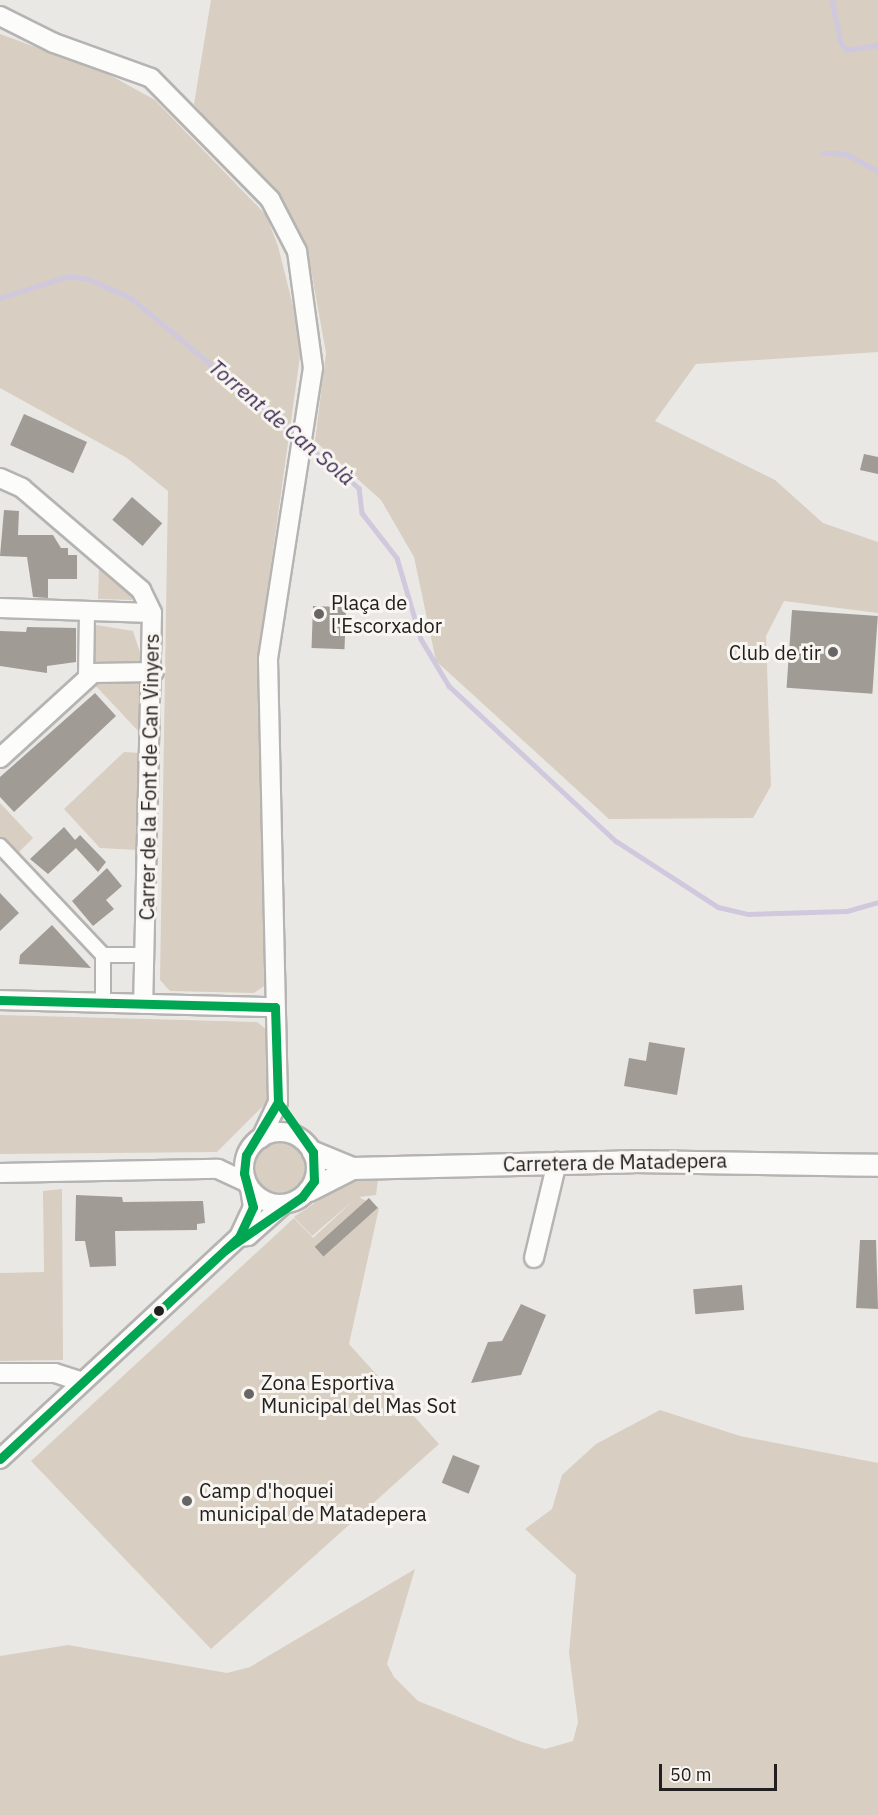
<!DOCTYPE html>
<html>
<head>
<meta charset="utf-8">
<style>
	body { margin:0 }
	#map { position:relative; width:878px; height:1815px; overflow:hidden; background:#eae8e5; font-family:"IBM Plex Sans",sans-serif }
	div>[style] { position:absolute }
	.green>* { inset:0; background:#d8cec1 }
	.round { border-radius:50% }
	.stream>* { height:4.5px; margin:-2.25px; padding:0 2.25px; transform-origin:2.25px; border-radius:2.25px; background:#d0c8dd }
	.building>* { inset:0; background:#a09b95; transform-origin:0 0 }
	.roads { filter:drop-shadow(2px 0 #b6b4b2) drop-shadow(-2px 0 #b6b4b2) drop-shadow(0 2px #b6b4b2) drop-shadow(0 -2px #b6b4b2) }
	.pedestrian>* { height:14px; margin:-7px; padding:0 7px; transform-origin:7px; border-radius:7px; background:#fcfcfb }
	.minor>* { height:18px; margin:-9px; padding:0 9px; transform-origin:9px; border-radius:9px; background:#fcfcfb }
	.minor>.ring { margin:-9px; padding:0; box-sizing:content-box; background:none; border:18px solid #fcfcfb; border-radius:50% }
	.tertiary>* { height:21px; margin:-10.5px; padding:0 10.5px; transform-origin:10.5px; border-radius:10.5px; background:#fcfcfb }
	.bus-1>* { height:9px; margin:-4.5px; padding:0 4.5px; transform-origin:4.5px; border-radius:4.5px; background:#00a651 }
	.dots>* { width:16px; height:16px; translate:-50% -50%; box-sizing:border-box; border:3px solid #f9f6f2; border-radius:50% }
	span { translate:-50% -50%; white-space:nowrap; text-align:center; line-height:1.15; -webkit-text-stroke:6px #f9f6f2; paint-order:stroke }
	.poi-label { font-size:20px; color:#21201f }
	.left { translate:0 -50%; text-align:left }
	.right { translate:-100% -50%; text-align:right }
	.street-label { font-size:20px; color:#21201f }
	.water-label { font-size:21px; color:#3b2953; font-style:italic }
	.scale { position:absolute; left:659px; top:1764px; width:118px; height:27px; box-sizing:border-box; border:3px solid #21201f; border-top:0; padding-left:8px; font-size:18px; line-height:21px; white-space:nowrap; color:#21201f; -webkit-text-stroke:4px #f9f6f2; paint-order:stroke }
</style>
</head>
<body>
<div id="map">
	<div class="green">
		<i style="clip-path:polygon(211px 0,878px 0,878px 352px,696px 364px,655px 421px,775px 480px,823px 523px,878px 542px,878px 613px,784px 601px,766px 636px,771px 786px,753px 818px,609px 819px,436px 661px,414px 557px,381px 500px,315px 441px,326px 353px,311px 270px,296px 229px,194px 104px)"></i>
		<i style="clip-path:polygon(0 34px,106px 73px,155px 100px,266px 215px,278px 246px,302px 342px,259px 652px,267px 984px,254px 993px,170px 991px,160px 980px,168px 491px,127px 458px,0 388px)"></i>
		<i style="clip-path:polygon(99px 567px,132px 595px,132px 600px,98px 599px)"></i>
		<i style="clip-path:polygon(84px 623px,133px 631px,144px 665px,92px 664px)"></i>
		<i style="clip-path:polygon(92px 682px,143px 683px,142px 735px)"></i>
		<i style="clip-path:polygon(124px 752px,141px 753px,139px 850px,100px 848px,64px 809px)"></i>
		<i style="clip-path:polygon(0 803px,33px 838px,16px 855px,0 838px)"></i>
		<i style="clip-path:polygon(0 1015px,257px 1022px,267px 1030px,267px 1102px,217px 1152px,0 1154px)"></i>
		<i class="round" style="left:255px;top:1143px;width:50px;height:50px"></i>
		<i style="clip-path:polygon(350px 1179px,378px 1179px,376px 1195px,359px 1197px,379px 1208px,349px 1344px,439px 1444px,211px 1649px,31px 1461px,294px 1218px,313px 1238px,355px 1199px,312px 1236px,294px 1217px)"></i>
		<i style="clip-path:polygon(62px 1189px,63px 1360px,0 1361px,0 1273px,44px 1272px,43px 1191px)"></i>
		<i style="clip-path:polygon(660px 1410px,740px 1436px,878px 1463px,878px 1815px,0 1815px,0 1656px,68px 1645px,227px 1673px,250px 1667px,415px 1569px,387px 1664px,394px 1677px,418px 1701px,522px 1742px,545px 1749px,573px 1741px,578px 1722px,569px 1653px,576px 1575px,525px 1529px,552px 1509px,562px 1475px,596px 1444px)"></i>
	</div>
	<div class="stream">
		<i style="left:832px;top:0;width:44px;rotate:78.2deg"></i>
		<i style="left:841px;top:43px;width:9px;rotate:49deg"></i>
		<i style="left:847px;top:50px;width:31px;rotate:-9deg"></i>
		<i style="left:822px;top:153px;width:24px;rotate:2deg"></i>
		<i style="left:846px;top:154px;width:36px;rotate:28deg"></i>
		<i style="left:0;top:298px;width:72px;rotate:-17.7deg"></i>
		<i style="left:69px;top:276px;width:20px;rotate:9deg"></i>
		<i style="left:89px;top:279px;width:46px;rotate:24.3deg"></i>
		<i style="left:131px;top:298px;width:216px;rotate:39.7deg"></i>
		<i style="left:306px;top:444px;width:69px;rotate:39.7deg"></i>
		<i style="left:359px;top:488px;width:25px;rotate:83deg"></i>
		<i style="left:362px;top:513px;width:57px;rotate:52.1deg"></i>
		<i style="left:397px;top:558px;width:84px;rotate:73.5deg"></i>
		<i style="left:421px;top:639px;width:55px;rotate:59.2deg"></i>
		<i style="left:449px;top:686px;width:228px;rotate:42.9deg"></i>
		<i style="left:616px;top:841px;width:121px;rotate:32.9deg"></i>
		<i style="left:718px;top:907px;width:31px;rotate:13deg"></i>
		<i style="left:748px;top:914px;width:99px;rotate:-1.7deg"></i>
		<i style="left:847px;top:911px;width:32px;rotate:-16deg"></i>
	</div>
	<div class="building">
		<i style="left:24px;top:414px;width:69px;height:34px;rotate:24deg"></i>
		<i style="clip-path:polygon(864px 454px,878px 457px,878px 474px,860px 470px)"></i>
		<i style="left:132px;top:497px;width:40px;height:30px;rotate:41deg"></i>
		<i style="clip-path:polygon(4px 510px,19px 511px,18px 535px,53px 535px,61px 548px,68px 548px,68px 555px,77px 555px,77px 579px,48px 579px,48px 598px,33px 597px,27px 557px,0 556px)"></i>
		<i style="left:313px;top:606px;width:33px;height:42px;rotate:2deg"></i>
		<i style="left:792px;top:610px;width:86px;height:78px;rotate:4deg"></i>
		<i style="clip-path:polygon(27px 627px,76px 628px,76px 662px,47px 666px,47px 673px,0 666px,0 631px,26px 632px)"></i>
		<i style="clip-path:polygon(95px 693px,116px 716px,14px 812px,0 797px,0 777px)"></i>
		<i style="clip-path:polygon(64px 827px,75px 840px,80px 835px,106px 862px,98px 872px,76px 848px,48px 874px,30px 859px)"></i>
		<i style="clip-path:polygon(107px 868px,122px 886px,106px 900px,114px 909px,93px 926px,72px 901px)"></i>
		<i style="clip-path:polygon(0 893px,19px 913px,0 931px)"></i>
		<i style="clip-path:polygon(52px 925px,91px 968px,19px 964px,20px 955px)"></i>
		<i style="clip-path:polygon(649px 1042px,685px 1048px,677px 1095px,624px 1086px,629px 1058px,646px 1061px)"></i>
		<i style="clip-path:polygon(76px 1195px,122px 1197px,123px 1202px,203px 1201px,205px 1223px,197px 1224px,197px 1230px,115px 1231px,116px 1266px,90px 1267px,85px 1241px,75px 1241px)"></i>
		<i style="left:369px;top:1198px;width:13px;height:73px;rotate:48deg"></i>
		<i style="clip-path:polygon(860px 1240px,876px 1240px,878px 1309px,856px 1308px)"></i>
		<i style="left:742px;top:1285px;width:25px;height:49px;rotate:85deg"></i>
		<i style="clip-path:polygon(521px 1304px,546px 1315px,521px 1375px,471px 1383px,488px 1342px,502px 1341px)"></i>
		<i style="left:453px;top:1455px;width:29px;height:30px;rotate:22deg"></i>
	</div>
	<div class="roads">
		<div class="pedestrian">
			<i style="left:86px;top:677px;width:66px;rotate:-89.1deg"></i>
			<i style="left:0;top:846px;width:150px;rotate:46.6deg"></i>
			<i style="left:103px;top:955px;width:48px;rotate:90deg"></i>
			<i style="left:103px;top:955px;width:42px"></i>
		</div>
		<div class="minor">
			<i style="left:0;top:16px;width:60px;rotate:26.6deg"></i>
			<i style="left:54px;top:43px;width:103px;rotate:19.8deg"></i>
			<i style="left:151px;top:78px;width:170px;rotate:45.5deg"></i>
			<i style="left:270px;top:199px;width:59px;rotate:62.6deg"></i>
			<i style="left:297px;top:251px;width:118px;rotate:82.2deg"></i>
			<i style="left:313px;top:368px;width:295px;rotate:98.8deg"></i>
			<i style="left:268px;top:660px;width:442px;rotate:88.7deg"></i>
			<i style="left:278px;top:1102px;width:40px;rotate:115deg"></i>
			<i style="left:0;top:478px;width:24px;rotate:24deg"></i>
			<i style="left:22px;top:488px;width:157px;rotate:40.6deg"></i>
			<i style="left:141px;top:590px;width:25px;rotate:64deg"></i>
			<i style="left:152px;top:613px;width:391px;rotate:91.3deg"></i>
			<i style="left:0;top:608px;width:152px;rotate:1.9deg"></i>
			<i style="left:0;top:758px;width:126px;rotate:-42.4deg"></i>
			<i style="left:93px;top:673px;width:61px;rotate:-0.9deg"></i>
			<i style="left:0;top:1000px;width:275px;rotate:1.5deg"></i>
			<i class="ring" style="left:244px;top:1132px;width:54px;height:54px"></i>
			<i style="left:0;top:1173px;width:218px;rotate:-1.1deg"></i>
			<i style="left:218px;top:1169px;width:31px;rotate:25deg"></i>
			<i style="left:239px;top:1237px;width:9px;rotate:-6deg"></i>
			<i style="left:248px;top:1236px;width:48px;rotate:-41.6deg"></i>
			<i style="left:534px;top:1258px;width:99px;rotate:-76.5deg"></i>
			<i style="left:0;top:1373px;width:55px"></i>
			<i style="left:55px;top:1373px;width:28px;rotate:18deg"></i>
			<i style="left:0;top:1459px;width:326px;rotate:-42.9deg"></i>
			<i style="left:239px;top:1237px;width:33px;rotate:-65deg"></i>
			<i style="left:253px;top:1207px;width:18px;rotate:-99deg"></i>
		</div>
		<div class="tertiary">
			<i style="left:313px;top:1152px;width:42px;rotate:22.3deg"></i>
			<i style="left:309px;top:1190px;width:48px;rotate:-27.1deg"></i>
			<i style="left:352px;top:1168px;width:281px;rotate:-1.4deg"></i>
			<i style="left:633px;top:1161px;width:245px;rotate:0.9deg"></i>
		</div>
	</div>
	<div class="bus-1">
		<i style="left:0;top:1000px;width:275px;rotate:1.5deg"></i>
		<i style="left:225px;top:1250px;width:93px;rotate:-34.5deg"></i>
		<i style="left:302px;top:1197px;width:20px;rotate:-53deg"></i>
		<i style="left:314px;top:1181px;width:29px;rotate:-92deg"></i>
		<i style="left:313px;top:1152px;width:61px;rotate:-125deg"></i>
		<i style="left:0;top:1459px;width:326px;rotate:-42.9deg"></i>
		<i style="left:239px;top:1237px;width:33px;rotate:-65deg"></i>
		<i style="left:253px;top:1207px;width:35px;rotate:-105deg"></i>
		<i style="left:244px;top:1173px;width:18px;rotate:-84deg"></i>
		<i style="left:246px;top:1155px;width:62px;rotate:-58.9deg"></i>
		<i style="left:278px;top:1102px;width:95px;rotate:-91.8deg"></i>
	</div>
	<div class="dots">
		<i style="left:319px;top:614px;background:#676664"></i>
		<i style="left:833px;top:652px;background:#676664"></i>
		<i style="left:159px;top:1311px;background:#21201f"></i>
		<i style="left:249px;top:1394px;background:#676664"></i>
		<i style="left:187px;top:1501px;background:#676664"></i>
	</div>
	<div class="poi-label">
		<span class="left" style="left:331px;top:614px">Plaça de<br>l'Escorxador</span>
		<span class="right" style="left:821px;top:652px">Club de tir</span>
		<span class="left" style="left:261px;top:1394px">Zona Esportiva<br>Municipal del Mas Sot</span>
		<span class="left" style="left:199px;top:1502px">Camp d'hoquei<br>municipal de Matadepera</span>
	</div>
	<div class="street-label">
		<span style="left:149px;top:777px;rotate:-89deg">Carrer de la Font de Can Vinyers</span>
		<span style="left:615px;top:1162px;rotate:-1deg">Carretera de Matadepera</span>
	</div>
	<div class="water-label">
		<span style="left:282px;top:422px;rotate:40deg">Torrent de Can Solà</span>
	</div>
	<div class="scale">50 m</div>
</div>
</body>
</html>
